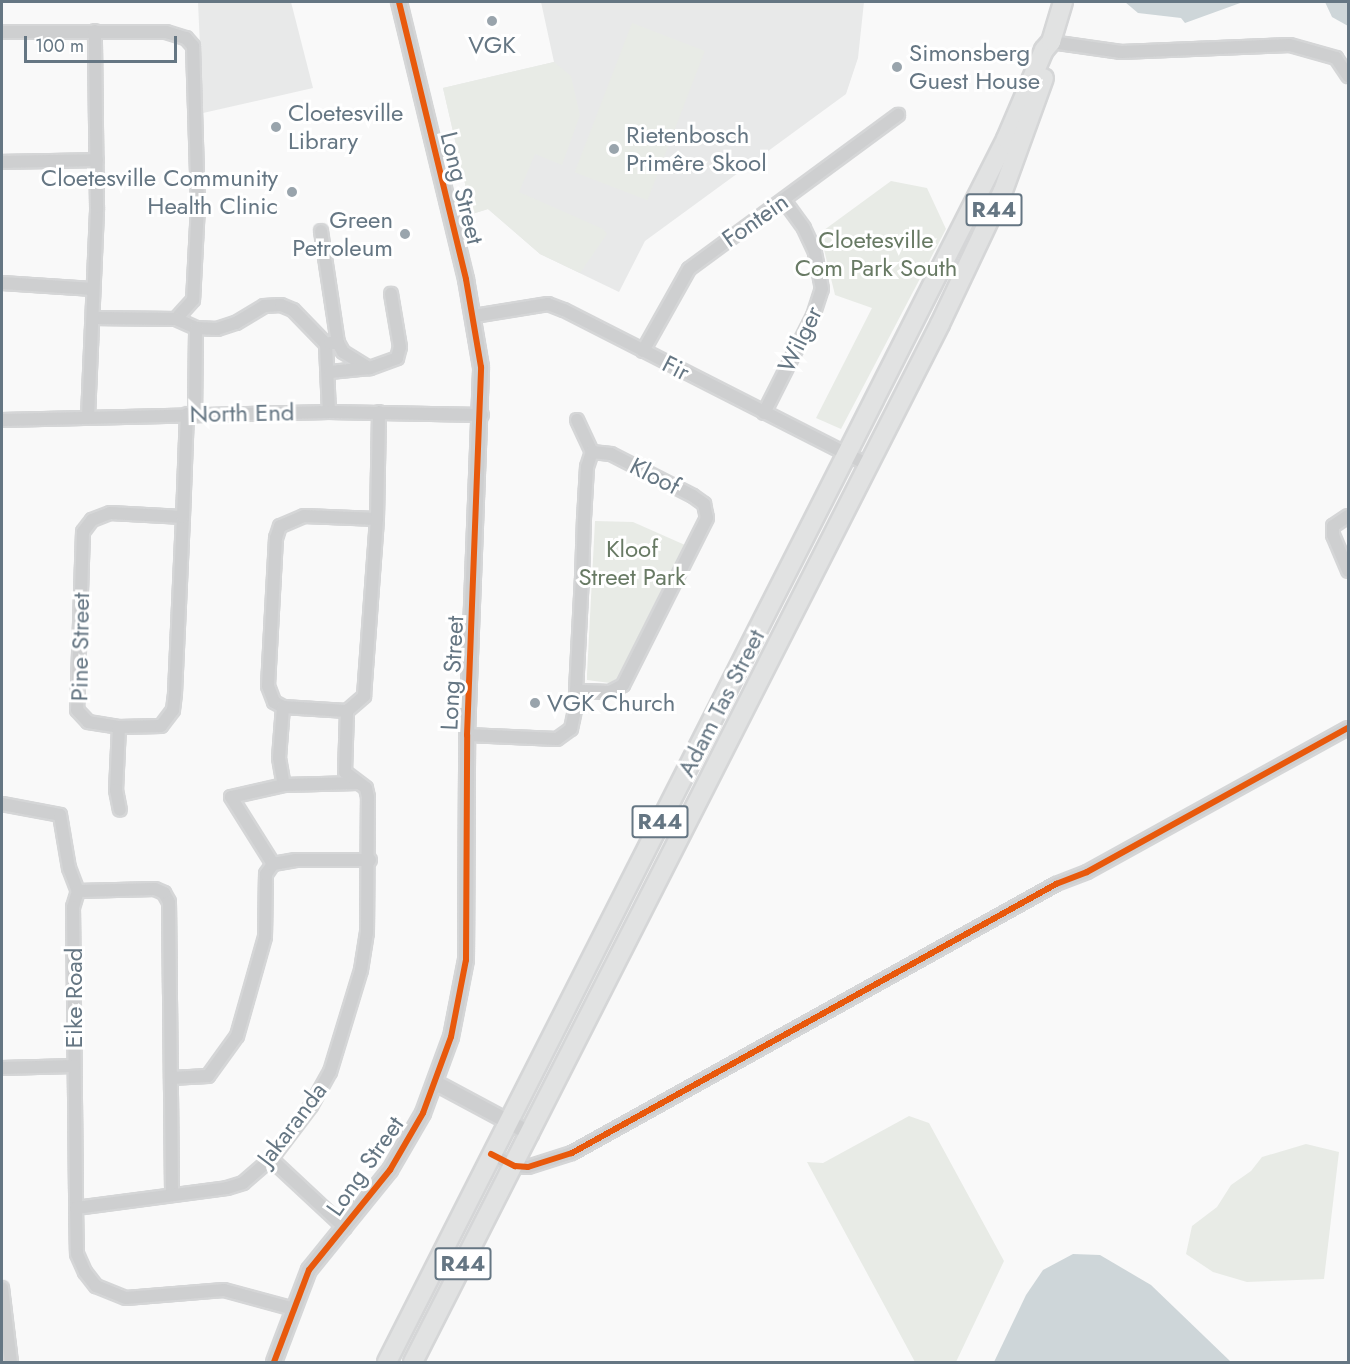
<!DOCTYPE html>
<html>
<head>
<meta charset="utf-8">
<style>
	body { margin:0 }
	#map { position:relative; width:1350px; height:1364px; overflow:hidden; background:#f9f9f9; font-family:Jost,sans-serif }
	div>[style] { position:absolute }
	.built>* { inset:0; background:#e8e9e9 }
	.green>* { inset:0; background:#e8ebe6; transform-origin:0 0 }
	.water>* { inset:0; background:#ced6d9 }
	.roads { filter:drop-shadow(2px 0 #d5d6d7) drop-shadow(-2px 0 #d5d6d7) drop-shadow(0 2px #d5d6d7) drop-shadow(0 -2px #d5d6d7) }
	.minor>* { height:12px; margin:-6px; padding:0 6px; transform-origin:6px; border-radius:6px; background:#cecfd0 }
	.tertiary>* { height:14px; margin:-7px; padding:0 7px; transform-origin:7px; border-radius:7px; background:#cecfd0 }
	.primary>* { height:18px; margin:-9px; padding:0 9px; transform-origin:9px; border-radius:9px; background:#e1e2e2 }
	.cycleway>* { height:6px; margin:-3px; padding:0 3px; transform-origin:3px; border-radius:3px; background:#e8590c }
	.dots>* { width:16px; height:16px; translate:-50% -50%; box-sizing:border-box; border:3px solid #fff; border-radius:50% }
	span { translate:-50% -50%; white-space:nowrap; text-align:center; line-height:1.15; -webkit-text-stroke:6px #fff; paint-order:stroke }
	.shield-label span { padding:2px 4px; background:#fff; border:2px solid; border-radius:4px; -webkit-text-stroke-width:0 }
	.shield-label { font-size:22px; color:#657683; font-weight:700 }
	.poi-label { font-size:24px; color:#657683 }
	.left { translate:0 -50%; text-align:left }
	.right { translate:-100% -50%; text-align:right }
	.street-label { font-size:24px; color:#657683 }
	.park-label { font-size:24px; color:#687a64 }
	.frame { position:absolute; inset:0; border:3px solid #657683; pointer-events:none }
	.scale { position:absolute; left:24px; top:36px; width:153px; height:27px; box-sizing:border-box; border:3px solid #657683; border-top:0; padding-left:8px; font-size:18px; line-height:21px; white-space:nowrap; color:#657683; -webkit-text-stroke:4px #fff; paint-order:stroke }
</style>
</head>
<body>
<div id="map">
	<div class="built">
		<i style="clip-path:polygon(198px 2px,291px 2px,313px 88px,203px 113px)"></i>
		<i style="clip-path:polygon(541px 2px,864px 2px,858px 58px,846px 94px,645px 241px,619px 292px,540px 254px,488px 209px,472px 214px,443px 88px,554px 62px)"></i>
	</div>
	<div class="green">
		<i style="left:632px;top:23px;width:78px;height:160px;rotate:21deg"></i>
		<i style="clip-path:polygon(554px 62px,571px 76px,580px 115px,562px 165px,535px 154px,519px 192px,603px 229px,607px 234px,580px 273px,540px 254px,488px 209px,472px 214px,443px 88px)"></i>
		<i style="clip-path:polygon(891px 181px,927px 188px,946px 229px,841px 429px,816px 418px,872px 308px,835px 295px,820px 233px)"></i>
		<i style="clip-path:polygon(595px 521px,633px 522px,685px 545px,619px 677px,610px 683px,587px 680px,587px 674px)"></i>
		<i style="clip-path:polygon(909px 1116px,929px 1123px,1004px 1261px,956px 1362px,915px 1362px,807px 1162px,823px 1163px)"></i>
		<i style="clip-path:polygon(1306px 1144px,1339px 1152px,1324px 1279px,1247px 1282px,1213px 1272px,1186px 1254px,1192px 1226px,1217px 1207px,1231px 1185px,1251px 1171px,1262px 1157px)"></i>
	</div>
	<div class="water">
		<i style="clip-path:polygon(1125px 2px,1243px 2px,1185px 23px,1181px 18px,1138px 13px)"></i>
		<i style="clip-path:polygon(1325px 2px,1348px 2px,1348px 26px,1332px 17px)"></i>
		<i style="clip-path:polygon(1073px 1254px,1100px 1255px,1151px 1285px,1231px 1362px,994px 1362px,1026px 1295px,1043px 1270px)"></i>
	</div>
	<div class="roads">
		<div class="minor">
			<i style="left:2px;top:32px;width:164px"></i>
			<i style="left:166px;top:32px;width:21px;rotate:17deg"></i>
			<i style="left:186px;top:38px;width:11px;rotate:49deg"></i>
			<i style="left:193px;top:46px;width:160px;rotate:88.2deg"></i>
			<i style="left:198px;top:206px;width:94px;rotate:93deg"></i>
			<i style="left:193px;top:300px;width:25px;rotate:132deg"></i>
			<i style="left:176px;top:319px;width:83px;rotate:-179.3deg"></i>
			<i style="left:1051px;top:42px;width:71px;rotate:8.1deg"></i>
			<i style="left:1121px;top:52px;width:169px;rotate:-2.4deg"></i>
			<i style="left:1290px;top:45px;width:48px;rotate:15.8deg"></i>
			<i style="left:1336px;top:58px;width:22px;rotate:56deg"></i>
			<i style="left:2px;top:162px;width:95px;rotate:-1.2deg"></i>
			<i style="left:321px;top:231px;width:113px;rotate:81.4deg"></i>
			<i style="left:2px;top:283px;width:91px;rotate:3.8deg"></i>
			<i style="left:474px;top:316px;width:75px;rotate:-9.2deg"></i>
			<i style="left:548px;top:304px;width:17px;rotate:21deg"></i>
			<i style="left:564px;top:310px;width:343px;rotate:27deg"></i>
			<i style="left:176px;top:319px;width:22px;rotate:24deg"></i>
			<i style="left:196px;top:328px;width:21px;rotate:3deg"></i>
			<i style="left:217px;top:329px;width:20px;rotate:-18deg"></i>
			<i style="left:236px;top:323px;width:33px;rotate:-31deg"></i>
			<i style="left:264px;top:306px;width:17px;rotate:-3deg"></i>
			<i style="left:281px;top:305px;width:13px;rotate:23deg"></i>
			<i style="left:293px;top:310px;width:47px;rotate:45.9deg"></i>
			<i style="left:326px;top:344px;width:68px;rotate:87.5deg"></i>
			<i style="left:330px;top:343px;width:8px"></i>
			<i style="left:338px;top:343px;width:10px;rotate:61deg"></i>
			<i style="left:343px;top:352px;width:31px;rotate:32deg"></i>
			<i style="left:643px;top:351px;width:94px;rotate:-60.7deg"></i>
			<i style="left:689px;top:269px;width:260px;rotate:-36.4deg"></i>
			<i style="left:330px;top:372px;width:40px;rotate:-5.7deg"></i>
			<i style="left:370px;top:368px;width:29px;rotate:-20deg"></i>
			<i style="left:397px;top:358px;width:11px;rotate:-75deg"></i>
			<i style="left:400px;top:347px;width:54px;rotate:-99.6deg"></i>
			<i style="left:764px;top:413px;width:109px;rotate:-63.2deg"></i>
			<i style="left:813px;top:316px;width:28px;rotate:-72deg"></i>
			<i style="left:822px;top:289px;width:38px;rotate:-101deg"></i>
			<i style="left:815px;top:252px;width:26px;rotate:-115deg"></i>
			<i style="left:804px;top:228px;width:34px;rotate:-126deg"></i>
			<i style="left:195px;top:415px;width:87px;rotate:-89.3deg"></i>
			<i style="left:88px;top:417px;width:210px;rotate:-87.5deg"></i>
			<i style="left:97px;top:207px;width:176px;rotate:-90.7deg"></i>
			<i style="left:2px;top:420px;width:327px;rotate:-1.4deg"></i>
			<i style="left:329px;top:412px;width:153px;rotate:1.1deg"></i>
			<i style="left:577px;top:420px;width:35px;rotate:65deg"></i>
			<i style="left:1348px;top:516px;width:18px;rotate:146deg"></i>
			<i style="left:1333px;top:526px;width:9px;rotate:90deg"></i>
			<i style="left:1333px;top:535px;width:39px;rotate:67deg"></i>
			<i style="left:183px;top:517px;width:73px;rotate:-176.9deg"></i>
			<i style="left:110px;top:513px;width:19px;rotate:159deg"></i>
			<i style="left:92px;top:520px;width:15px;rotate:127deg"></i>
			<i style="left:83px;top:532px;width:178px;rotate:91.9deg"></i>
			<i style="left:77px;top:710px;width:16px;rotate:47deg"></i>
			<i style="left:88px;top:722px;width:31px;rotate:9deg"></i>
			<i style="left:119px;top:727px;width:42px;rotate:-1.4deg"></i>
			<i style="left:161px;top:726px;width:20px;rotate:-53deg"></i>
			<i style="left:173px;top:710px;width:17px;rotate:-83deg"></i>
			<i style="left:175px;top:693px;width:176px;rotate:-87.4deg"></i>
			<i style="left:183px;top:517px;width:103px;rotate:-87.8deg"></i>
			<i style="left:377px;top:519px;width:73px;rotate:-177.6deg"></i>
			<i style="left:304px;top:516px;width:26px;rotate:157deg"></i>
			<i style="left:280px;top:526px;width:13px;rotate:108deg"></i>
			<i style="left:276px;top:538px;width:148px;rotate:93.1deg"></i>
			<i style="left:268px;top:686px;width:17px;rotate:69deg"></i>
			<i style="left:274px;top:702px;width:10px;rotate:29deg"></i>
			<i style="left:283px;top:707px;width:64px;rotate:3.6deg"></i>
			<i style="left:347px;top:711px;width:23px;rotate:-41deg"></i>
			<i style="left:364px;top:696px;width:177px;rotate:-85.8deg"></i>
			<i style="left:377px;top:519px;width:107px;rotate:-88.9deg"></i>
			<i style="left:283px;top:707px;width:51px;rotate:94.5deg"></i>
			<i style="left:279px;top:758px;width:27px;rotate:80deg"></i>
			<i style="left:119px;top:727px;width:63px;rotate:92.7deg"></i>
			<i style="left:116px;top:790px;width:20px;rotate:79deg"></i>
			<i style="left:467px;top:735px;width:90px;rotate:2.5deg"></i>
			<i style="left:557px;top:739px;width:17px;rotate:-36deg"></i>
			<i style="left:571px;top:729px;width:24px;rotate:-78deg"></i>
			<i style="left:576px;top:706px;width:15px;rotate:-90deg"></i>
			<i style="left:576px;top:691px;width:113px;rotate:-87deg"></i>
			<i style="left:582px;top:578px;width:59px;rotate:-88.1deg"></i>
			<i style="left:584px;top:519px;width:52px;rotate:-86.7deg"></i>
			<i style="left:587px;top:467px;width:16px;rotate:-72deg"></i>
			<i style="left:592px;top:452px;width:19px;rotate:6deg"></i>
			<i style="left:611px;top:454px;width:92px;rotate:27.1deg"></i>
			<i style="left:693px;top:496px;width:14px;rotate:36deg"></i>
			<i style="left:704px;top:504px;width:14px;rotate:78deg"></i>
			<i style="left:707px;top:518px;width:187px;rotate:116.7deg"></i>
			<i style="left:623px;top:685px;width:15px;rotate:152deg"></i>
			<i style="left:610px;top:692px;width:34px;rotate:-178deg"></i>
			<i style="left:2px;top:804px;width:59px;rotate:10.7deg"></i>
			<i style="left:60px;top:815px;width:54px;rotate:80.4deg"></i>
			<i style="left:69px;top:868px;width:25px;rotate:69deg"></i>
			<i style="left:273px;top:864px;width:79px;rotate:-122.1deg"></i>
			<i style="left:231px;top:797px;width:54px;rotate:-12.8deg"></i>
			<i style="left:284px;top:785px;width:73px;rotate:-1.6deg"></i>
			<i style="left:78px;top:891px;width:17px;rotate:107deg"></i>
			<i style="left:73px;top:907px;width:301px;rotate:89.4deg"></i>
			<i style="left:76px;top:1208px;width:46px;rotate:88.8deg"></i>
			<i style="left:77px;top:1254px;width:20px;rotate:66deg"></i>
			<i style="left:85px;top:1272px;width:18px;rotate:52deg"></i>
			<i style="left:96px;top:1286px;width:32px;rotate:22deg"></i>
			<i style="left:126px;top:1298px;width:98px;rotate:-4.7deg"></i>
			<i style="left:224px;top:1290px;width:73px;rotate:15.2deg"></i>
			<i style="left:78px;top:891px;width:77px;rotate:-1.5deg"></i>
			<i style="left:155px;top:889px;width:10px;rotate:24deg"></i>
			<i style="left:164px;top:893px;width:10px;rotate:61deg"></i>
			<i style="left:169px;top:902px;width:293px;rotate:89.4deg"></i>
			<i style="left:2px;top:1068px;width:72px;rotate:-1.6deg"></i>
			<i style="left:171px;top:1078px;width:37px;rotate:-3deg"></i>
			<i style="left:208px;top:1076px;width:49px;rotate:-54.1deg"></i>
			<i style="left:237px;top:1036px;width:103px;rotate:-74.2deg"></i>
			<i style="left:265px;top:937px;width:63px;rotate:-89.1deg"></i>
			<i style="left:266px;top:874px;width:12px;rotate:-55deg"></i>
			<i style="left:273px;top:864px;width:23px;rotate:-10deg"></i>
			<i style="left:296px;top:860px;width:74px"></i>
			<i style="left:491px;top:1154px;width:27px;rotate:27deg"></i>
			<i style="left:515px;top:1166px;width:13px;rotate:4deg"></i>
			<i style="left:528px;top:1167px;width:46px;rotate:-17.7deg"></i>
			<i style="left:572px;top:1153px;width:554px;rotate:-29.06deg"></i>
			<i style="left:1056px;top:884px;width:33px;rotate:-21deg"></i>
			<i style="left:1087px;top:872px;width:298px;rotate:-28.9deg"></i>
			<i style="left:271px;top:1159px;width:101px;rotate:43deg"></i>
			<i style="left:76px;top:1208px;width:152px;rotate:-7.5deg"></i>
			<i style="left:227px;top:1188px;width:17px;rotate:-17deg"></i>
			<i style="left:243px;top:1183px;width:37px;rotate:-41deg"></i>
			<i style="left:271px;top:1159px;width:66px;rotate:-53deg"></i>
			<i style="left:311px;top:1106px;width:39px;rotate:-61deg"></i>
			<i style="left:330px;top:1072px;width:107px;rotate:-73.1deg"></i>
			<i style="left:361px;top:970px;width:37px;rotate:-81deg"></i>
			<i style="left:367px;top:933px;width:136px;rotate:-89.6deg"></i>
			<i style="left:368px;top:797px;width:9px;rotate:-103deg"></i>
			<i style="left:366px;top:788px;width:26px;rotate:-143deg"></i>
			<i style="left:345px;top:772px;width:61px;rotate:-88.1deg"></i>
			<i style="left:2px;top:1288px;width:75px;rotate:83.1deg"></i>
		</div>
		<div class="tertiary">
			<i style="left:436px;top:1083px;width:108px;rotate:28.2deg"></i>
			<i style="left:274px;top:1362px;width:98px;rotate:-69.2deg"></i>
			<i style="left:309px;top:1270px;width:129px;rotate:-51deg"></i>
			<i style="left:390px;top:1170px;width:66px;rotate:-59.9deg"></i>
			<i style="left:423px;top:1113px;width:81px;rotate:-69.8deg"></i>
			<i style="left:451px;top:1037px;width:78px;rotate:-79deg"></i>
			<i style="left:466px;top:960px;width:225px;rotate:-89.7deg"></i>
			<i style="left:467px;top:735px;width:368px;rotate:-87.8deg"></i>
			<i style="left:481px;top:367px;width:89px;rotate:-99.7deg"></i>
			<i style="left:466px;top:279px;width:285px;rotate:-103.6deg"></i>
		</div>
		<div class="primary">
			<i style="left:387px;top:1362px;width:1371px;rotate:-63.15deg"></i>
			<i style="left:1006px;top:139px;width:97px;rotate:-66.9deg"></i>
			<i style="left:1044px;top:50px;width:11px;rotate:-49deg"></i>
			<i style="left:1051px;top:42px;width:42px;rotate:-73.3deg"></i>
			<i style="left:413px;top:1362px;width:1164px;rotate:-63.08deg"></i>
			<i style="left:940px;top:324px;width:147px;rotate:-64.7deg"></i>
			<i style="left:1003px;top:191px;width:120px;rotate:-70.1deg"></i>
		</div>
	</div>
	<div class="cycleway">
		<i style="left:491px;top:1154px;width:27px;rotate:27deg"></i>
		<i style="left:515px;top:1166px;width:13px;rotate:4deg"></i>
		<i style="left:528px;top:1167px;width:46px;rotate:-17.7deg"></i>
		<i style="left:572px;top:1153px;width:554px;rotate:-29.06deg"></i>
		<i style="left:1056px;top:884px;width:33px;rotate:-21deg"></i>
		<i style="left:1087px;top:872px;width:298px;rotate:-28.9deg"></i>
		<i style="left:274px;top:1362px;width:98px;rotate:-69.2deg"></i>
		<i style="left:309px;top:1270px;width:129px;rotate:-51deg"></i>
		<i style="left:390px;top:1170px;width:66px;rotate:-59.9deg"></i>
		<i style="left:423px;top:1113px;width:81px;rotate:-69.8deg"></i>
		<i style="left:451px;top:1037px;width:78px;rotate:-79deg"></i>
		<i style="left:466px;top:960px;width:225px;rotate:-89.7deg"></i>
		<i style="left:467px;top:735px;width:368px;rotate:-87.8deg"></i>
		<i style="left:481px;top:367px;width:89px;rotate:-99.7deg"></i>
		<i style="left:466px;top:279px;width:285px;rotate:-103.6deg"></i>
	</div>
	<div class="dots">
		<i style="left:492px;top:21px;background:#99a4ac"></i>
		<i style="left:897px;top:67px;background:#99a4ac"></i>
		<i style="left:276px;top:127px;background:#99a4ac"></i>
		<i style="left:614px;top:149px;background:#99a4ac"></i>
		<i style="left:292px;top:192px;background:#99a4ac"></i>
		<i style="left:405px;top:234px;background:#99a4ac"></i>
		<i style="left:535px;top:703px;background:#99a4ac"></i>
	</div>
	<div class="shield-label">
		<span style="left:994px;top:210px">R44</span>
		<span style="left:660px;top:822px">R44</span>
		<span style="left:463px;top:1264px">R44</span>
	</div>
	<div class="poi-label">
		<span style="left:492px;top:45px">VGK</span>
		<span class="left" style="left:909px;top:67px">Simonsberg<br>Guest House</span>
		<span class="left" style="left:288px;top:127px">Cloetesville<br>Library</span>
		<span class="left" style="left:626px;top:149px">Rietenbosch<br>Primêre Skool</span>
		<span class="right" style="left:278px;top:192px">Cloetesville Community<br>Health Clinic</span>
		<span class="right" style="left:393px;top:234px">Green<br>Petroleum</span>
		<span class="left" style="left:547px;top:703px">VGK Church</span>
	</div>
	<div class="street-label">
		<span style="left:462px;top:188px;rotate:76deg">Long Street</span>
		<span style="left:755px;top:220px;rotate:-35deg">Fontein</span>
		<span style="left:800px;top:339px;rotate:-64deg">Wilger</span>
		<span style="left:676px;top:368px;rotate:27deg">Fir</span>
		<span style="left:242px;top:413px;rotate:-1deg">North End</span>
		<span style="left:655px;top:476px;rotate:27deg">Kloof</span>
		<span style="left:80px;top:647px;rotate:-89deg">Pine Street</span>
		<span style="left:452px;top:673px;rotate:-87deg">Long Street</span>
		<span style="left:721px;top:703px;rotate:-63deg">Adam Tas Street</span>
		<span style="left:74px;top:998px;rotate:-90deg">Eike Road</span>
		<span style="left:292px;top:1124px;rotate:-53deg">Jakaranda</span>
		<span style="left:365px;top:1166px;rotate:-55deg">Long Street</span>
	</div>
	<div class="park-label">
		<span style="left:876px;top:254px">Cloetesville<br>Com Park South</span>
		<span style="left:632px;top:563px">Kloof<br>Street Park</span>
	</div>
	<div class="frame"></div>
	<div class="scale">100 m</div>
</div>
</body>
</html>
